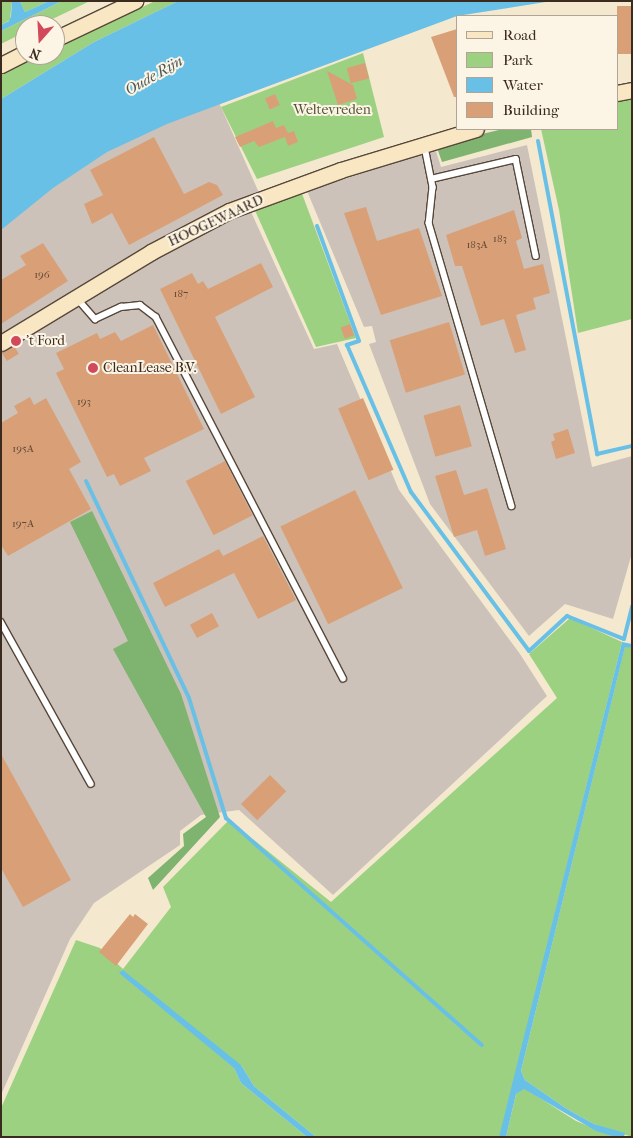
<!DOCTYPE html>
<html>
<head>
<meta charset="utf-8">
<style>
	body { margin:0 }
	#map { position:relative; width:633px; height:1138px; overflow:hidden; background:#f4e9cf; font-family:"IM FELL French Canon",serif }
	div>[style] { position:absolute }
	.industrial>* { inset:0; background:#ccc2b9 }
	.green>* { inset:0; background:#9dd182 }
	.forest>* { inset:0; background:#7eb370 }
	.water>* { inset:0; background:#69c0e6 }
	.stream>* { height:4px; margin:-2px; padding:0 2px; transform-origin:2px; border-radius:2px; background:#69c0e6 }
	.building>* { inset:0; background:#d9a078; transform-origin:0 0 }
	.roads { filter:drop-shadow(1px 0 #574739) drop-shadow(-1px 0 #574739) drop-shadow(0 1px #574739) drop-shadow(0 -1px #574739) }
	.lane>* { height:5.5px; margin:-2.75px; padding:0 2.75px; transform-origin:2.75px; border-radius:2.75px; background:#fff }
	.secondary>* { height:15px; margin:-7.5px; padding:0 7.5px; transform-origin:7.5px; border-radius:7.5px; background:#f9e7c3 }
	.dots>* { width:14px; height:14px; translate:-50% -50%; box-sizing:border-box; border:2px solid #fcf5e5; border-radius:50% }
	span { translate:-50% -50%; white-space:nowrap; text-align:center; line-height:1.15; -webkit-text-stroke:4px #fcf5e5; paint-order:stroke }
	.number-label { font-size:11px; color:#624834 }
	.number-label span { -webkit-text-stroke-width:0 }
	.park-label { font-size:14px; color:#545437 }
	.street-label { font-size:14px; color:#3b2a1e }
	.poi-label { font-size:14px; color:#3b2a1e }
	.left { translate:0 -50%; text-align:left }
	.water-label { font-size:15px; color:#49575a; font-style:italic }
	.frame { position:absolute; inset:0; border:2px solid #3b2a1e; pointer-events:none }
	.legend { position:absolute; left:456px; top:15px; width:162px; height:115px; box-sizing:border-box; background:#fcf5e5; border:1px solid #afa495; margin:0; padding:6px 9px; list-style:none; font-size:15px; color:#3b2a1e }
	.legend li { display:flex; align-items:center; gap:10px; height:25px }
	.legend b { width:25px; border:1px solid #afa495 }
	.north { position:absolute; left:15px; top:15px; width:50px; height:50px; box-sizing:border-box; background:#fcf5e5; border:1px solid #afa495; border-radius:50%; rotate:199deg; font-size:14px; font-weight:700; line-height:20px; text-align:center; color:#3b2a1e }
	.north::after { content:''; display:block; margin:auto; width:18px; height:22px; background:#d1495b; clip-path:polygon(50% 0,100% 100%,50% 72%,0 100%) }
</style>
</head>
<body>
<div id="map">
	<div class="industrial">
		<i style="clip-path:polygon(208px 85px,217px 98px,264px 204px,251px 212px,314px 349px,337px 344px,399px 490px,520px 654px,547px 696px,333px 895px,239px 810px,201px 815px,180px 831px,180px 845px,94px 903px,70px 939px,1px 1095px,1px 215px)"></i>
		<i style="clip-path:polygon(434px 145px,441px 167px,527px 145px,592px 467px,632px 456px,632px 553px,613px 619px,565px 604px,529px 636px,430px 504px,369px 344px,376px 342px,372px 326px,364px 327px,307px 191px,388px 165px)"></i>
	</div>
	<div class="green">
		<i style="clip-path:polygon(1px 1px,12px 1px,10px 20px,1px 25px)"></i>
		<i style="clip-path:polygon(20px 1px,49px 1px,25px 12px)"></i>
		<i style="clip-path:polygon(62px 1px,90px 1px,40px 25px,25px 25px,25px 32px,1px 44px,1px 31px)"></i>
		<i style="clip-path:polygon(155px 1px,178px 1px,94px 42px,1px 99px,1px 74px,41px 55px,55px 55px,55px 49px)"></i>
		<i style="clip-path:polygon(363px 53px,384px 137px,257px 179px,221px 107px)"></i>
		<i style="clip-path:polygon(632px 95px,632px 319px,578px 333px,559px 210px,541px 129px,617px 129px,617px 98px)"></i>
		<i style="clip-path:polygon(301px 191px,356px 338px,316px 347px,253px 206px)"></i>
		<i style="clip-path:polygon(570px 618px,622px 642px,500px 1137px,316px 1137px,254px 1086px,241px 1065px,234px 1068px,241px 1083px,307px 1137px,1px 1137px,1px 1108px,76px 940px,100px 948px,123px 969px,171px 907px,163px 887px,229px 820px,331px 902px,557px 698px,529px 654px)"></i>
		<i style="clip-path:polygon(625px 646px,632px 648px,632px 1137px,594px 1124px,567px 1109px,525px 1080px,521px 1071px)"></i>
		<i style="clip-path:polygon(524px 1088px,576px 1121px,615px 1137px,506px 1137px,516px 1094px)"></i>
	</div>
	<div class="forest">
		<i style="clip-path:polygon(503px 129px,531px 129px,532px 137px,442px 162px,436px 145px)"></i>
		<i style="clip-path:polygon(92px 511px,181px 694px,220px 817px,153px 890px,148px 878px,184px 846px,183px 834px,206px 817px,113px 649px,128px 641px,70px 522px)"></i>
	</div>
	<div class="water">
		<i style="clip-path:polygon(12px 1px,20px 1px,25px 12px,49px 1px,62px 1px,1px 31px,1px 25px,9px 21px,11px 16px)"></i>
		<i style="clip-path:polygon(178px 1px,552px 1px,457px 16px,167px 124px,107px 152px,53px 188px,1px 230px,1px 99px,94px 42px)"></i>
		<i style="clip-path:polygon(622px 642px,632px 644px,632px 648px,625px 647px,521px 1071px,525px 1080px,567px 1109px,594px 1124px,625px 1133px,624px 1137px,615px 1137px,596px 1131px,524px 1089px,516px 1094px,506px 1137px,499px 1137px)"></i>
		<i style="clip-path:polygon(123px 970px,241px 1065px,254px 1086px,316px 1137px,307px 1137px,241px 1083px,234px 1068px,119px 973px)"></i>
	</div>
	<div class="stream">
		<i style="left:538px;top:141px;width:319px;rotate:79.3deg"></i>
		<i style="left:597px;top:454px;width:36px;rotate:-13deg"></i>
		<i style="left:317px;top:226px;width:122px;rotate:69.9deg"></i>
		<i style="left:359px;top:341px;width:13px;rotate:162deg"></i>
		<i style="left:347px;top:345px;width:160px;rotate:66.5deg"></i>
		<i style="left:411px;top:492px;width:198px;rotate:53.4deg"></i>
		<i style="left:529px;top:651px;width:52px;rotate:-42.6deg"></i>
		<i style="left:567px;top:616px;width:61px;rotate:22deg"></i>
		<i style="left:624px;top:639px;width:34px;rotate:-76deg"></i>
		<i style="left:86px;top:481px;width:240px;rotate:64.6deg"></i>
		<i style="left:189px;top:698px;width:126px;rotate:72.9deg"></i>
		<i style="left:226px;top:818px;width:342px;rotate:41.6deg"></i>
	</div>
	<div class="building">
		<i style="left:632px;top:6px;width:48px;height:15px;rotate:90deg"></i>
		<i style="clip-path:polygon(457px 29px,457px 97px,454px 97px,431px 37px)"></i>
		<i style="left:365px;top:63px;width:16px;height:19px;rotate:75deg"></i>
		<i style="clip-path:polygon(327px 71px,353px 85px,357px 99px,338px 105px)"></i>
		<i style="left:275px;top:94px;width:12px;height:11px;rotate:66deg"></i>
		<i style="clip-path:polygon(273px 121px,276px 128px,284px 125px,288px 133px,294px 131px,298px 142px,288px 146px,285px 137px,259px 147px,254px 141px,240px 147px,235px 137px)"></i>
		<i style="clip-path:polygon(154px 137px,184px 194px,209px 182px,217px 185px,223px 195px,129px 245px,112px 213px,92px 224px,84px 204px,103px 195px,90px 170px)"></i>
		<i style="clip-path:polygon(366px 207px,377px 241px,419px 228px,442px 296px,381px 315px,344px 213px)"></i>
		<i style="clip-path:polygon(514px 210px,522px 238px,516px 241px,524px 269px,543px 264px,550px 293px,533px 298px,536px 309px,516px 315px,526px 350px,515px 353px,504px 319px,481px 326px,462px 266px,455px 266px,446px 235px)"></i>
		<i style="clip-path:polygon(43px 243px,68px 281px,1px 324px,1px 280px,26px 265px,20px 256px)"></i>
		<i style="clip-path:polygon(261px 263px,273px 287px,215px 317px,255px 397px,221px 414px,160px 289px,192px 273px,198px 284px,203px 281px,208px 289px)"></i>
		<i style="left:449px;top:322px;width:55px;height:62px;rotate:73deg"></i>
		<i style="left:350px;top:324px;width:12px;height:10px;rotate:70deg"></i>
		<i style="clip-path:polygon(153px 325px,204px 429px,144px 458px,151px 471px,120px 486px,114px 474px,107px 477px,56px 373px,64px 369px,56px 353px,97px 333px,100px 339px,115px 332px,121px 341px)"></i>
		<i style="left:14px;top:346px;width:9px;height:14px;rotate:58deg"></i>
		<i style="clip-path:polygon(30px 397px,34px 405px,46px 398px,81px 462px,69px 469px,91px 509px,8px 556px,1px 545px,1px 423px,18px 413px,14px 406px)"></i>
		<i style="left:363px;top:398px;width:78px;height:27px;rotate:67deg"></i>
		<i style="left:460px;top:405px;width:43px;height:38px;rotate:74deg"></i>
		<i style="clip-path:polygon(568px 429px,575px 453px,556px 459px,551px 442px,555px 440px,553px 434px)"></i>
		<i style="left:225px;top:461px;width:61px;height:44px;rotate:63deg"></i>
		<i style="clip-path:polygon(456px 470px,464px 495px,487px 488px,506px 549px,485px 556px,477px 530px,454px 537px,435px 476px)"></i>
		<i style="left:355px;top:490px;width:109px;height:83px;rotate:64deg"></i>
		<i style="clip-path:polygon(263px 536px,296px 600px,258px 619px,234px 573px,165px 607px,153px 583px,219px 549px,223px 556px)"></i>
		<i style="left:212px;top:613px;width:15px;height:25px;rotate:62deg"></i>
		<i style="clip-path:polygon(1px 754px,71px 880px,23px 907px,1px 868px)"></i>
		<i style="left:270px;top:775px;width:23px;height:41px;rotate:45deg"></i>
		<i style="clip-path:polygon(130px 914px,133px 917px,135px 914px,148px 924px,116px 966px,99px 952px)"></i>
	</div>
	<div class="roads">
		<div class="lane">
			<i style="left:425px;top:147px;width:41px;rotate:78.7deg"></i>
			<i style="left:433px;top:187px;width:36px;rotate:96deg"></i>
			<i style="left:429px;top:223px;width:295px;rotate:73.7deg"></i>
			<i style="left:431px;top:179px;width:87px;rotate:-13.2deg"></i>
			<i style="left:516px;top:159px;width:99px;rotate:78.3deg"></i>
			<i style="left:77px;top:298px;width:28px;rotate:49deg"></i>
			<i style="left:95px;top:319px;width:29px;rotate:-25deg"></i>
			<i style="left:121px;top:307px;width:19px;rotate:-6deg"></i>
			<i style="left:140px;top:305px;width:20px;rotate:37deg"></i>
			<i style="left:156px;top:317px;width:407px;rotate:62.6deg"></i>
			<i style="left:1px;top:622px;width:185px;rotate:60.9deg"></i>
		</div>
		<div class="secondary">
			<i style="left:55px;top:39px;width:89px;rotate:-25.4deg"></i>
			<i style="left:1px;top:65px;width:27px;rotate:-27deg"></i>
			<i style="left:617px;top:93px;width:15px;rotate:-11deg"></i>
			<i style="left:1px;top:343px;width:175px;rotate:-31.2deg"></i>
			<i style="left:151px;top:252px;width:88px;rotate:-27.7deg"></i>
			<i style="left:229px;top:211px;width:119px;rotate:-20.1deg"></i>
			<i style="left:341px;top:170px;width:141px;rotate:-16.9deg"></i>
		</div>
	</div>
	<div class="dots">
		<i style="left:16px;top:341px;background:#d1495b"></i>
		<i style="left:93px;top:368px;background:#d1495b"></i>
	</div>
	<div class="number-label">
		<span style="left:500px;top:239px">183</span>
		<span style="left:477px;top:245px">183A</span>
		<span style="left:42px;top:275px">196</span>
		<span style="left:181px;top:294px">187</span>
		<span style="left:84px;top:402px">193</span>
		<span style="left:23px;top:449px">195A</span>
		<span style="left:23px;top:524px">197A</span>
	</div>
	<div class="park-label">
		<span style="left:332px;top:110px">Weltevreden</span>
	</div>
	<div class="street-label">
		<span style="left:216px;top:221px;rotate:-25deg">HOOGEWAARD</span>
	</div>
	<div class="poi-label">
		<span class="left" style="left:26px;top:341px">'t Ford</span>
		<span class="left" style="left:103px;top:368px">CleanLease B.V.</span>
	</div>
	<div class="water-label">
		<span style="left:154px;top:76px;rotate:-30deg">Oude Rijn</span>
	</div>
	<div class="frame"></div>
	<ul class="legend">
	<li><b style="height:6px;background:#f9e7c3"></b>Road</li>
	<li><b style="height:14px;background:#9dd182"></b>Park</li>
	<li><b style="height:14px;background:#69c0e6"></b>Water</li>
	<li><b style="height:14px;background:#d9a078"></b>Building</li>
	</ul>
	<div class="north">N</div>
</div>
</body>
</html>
